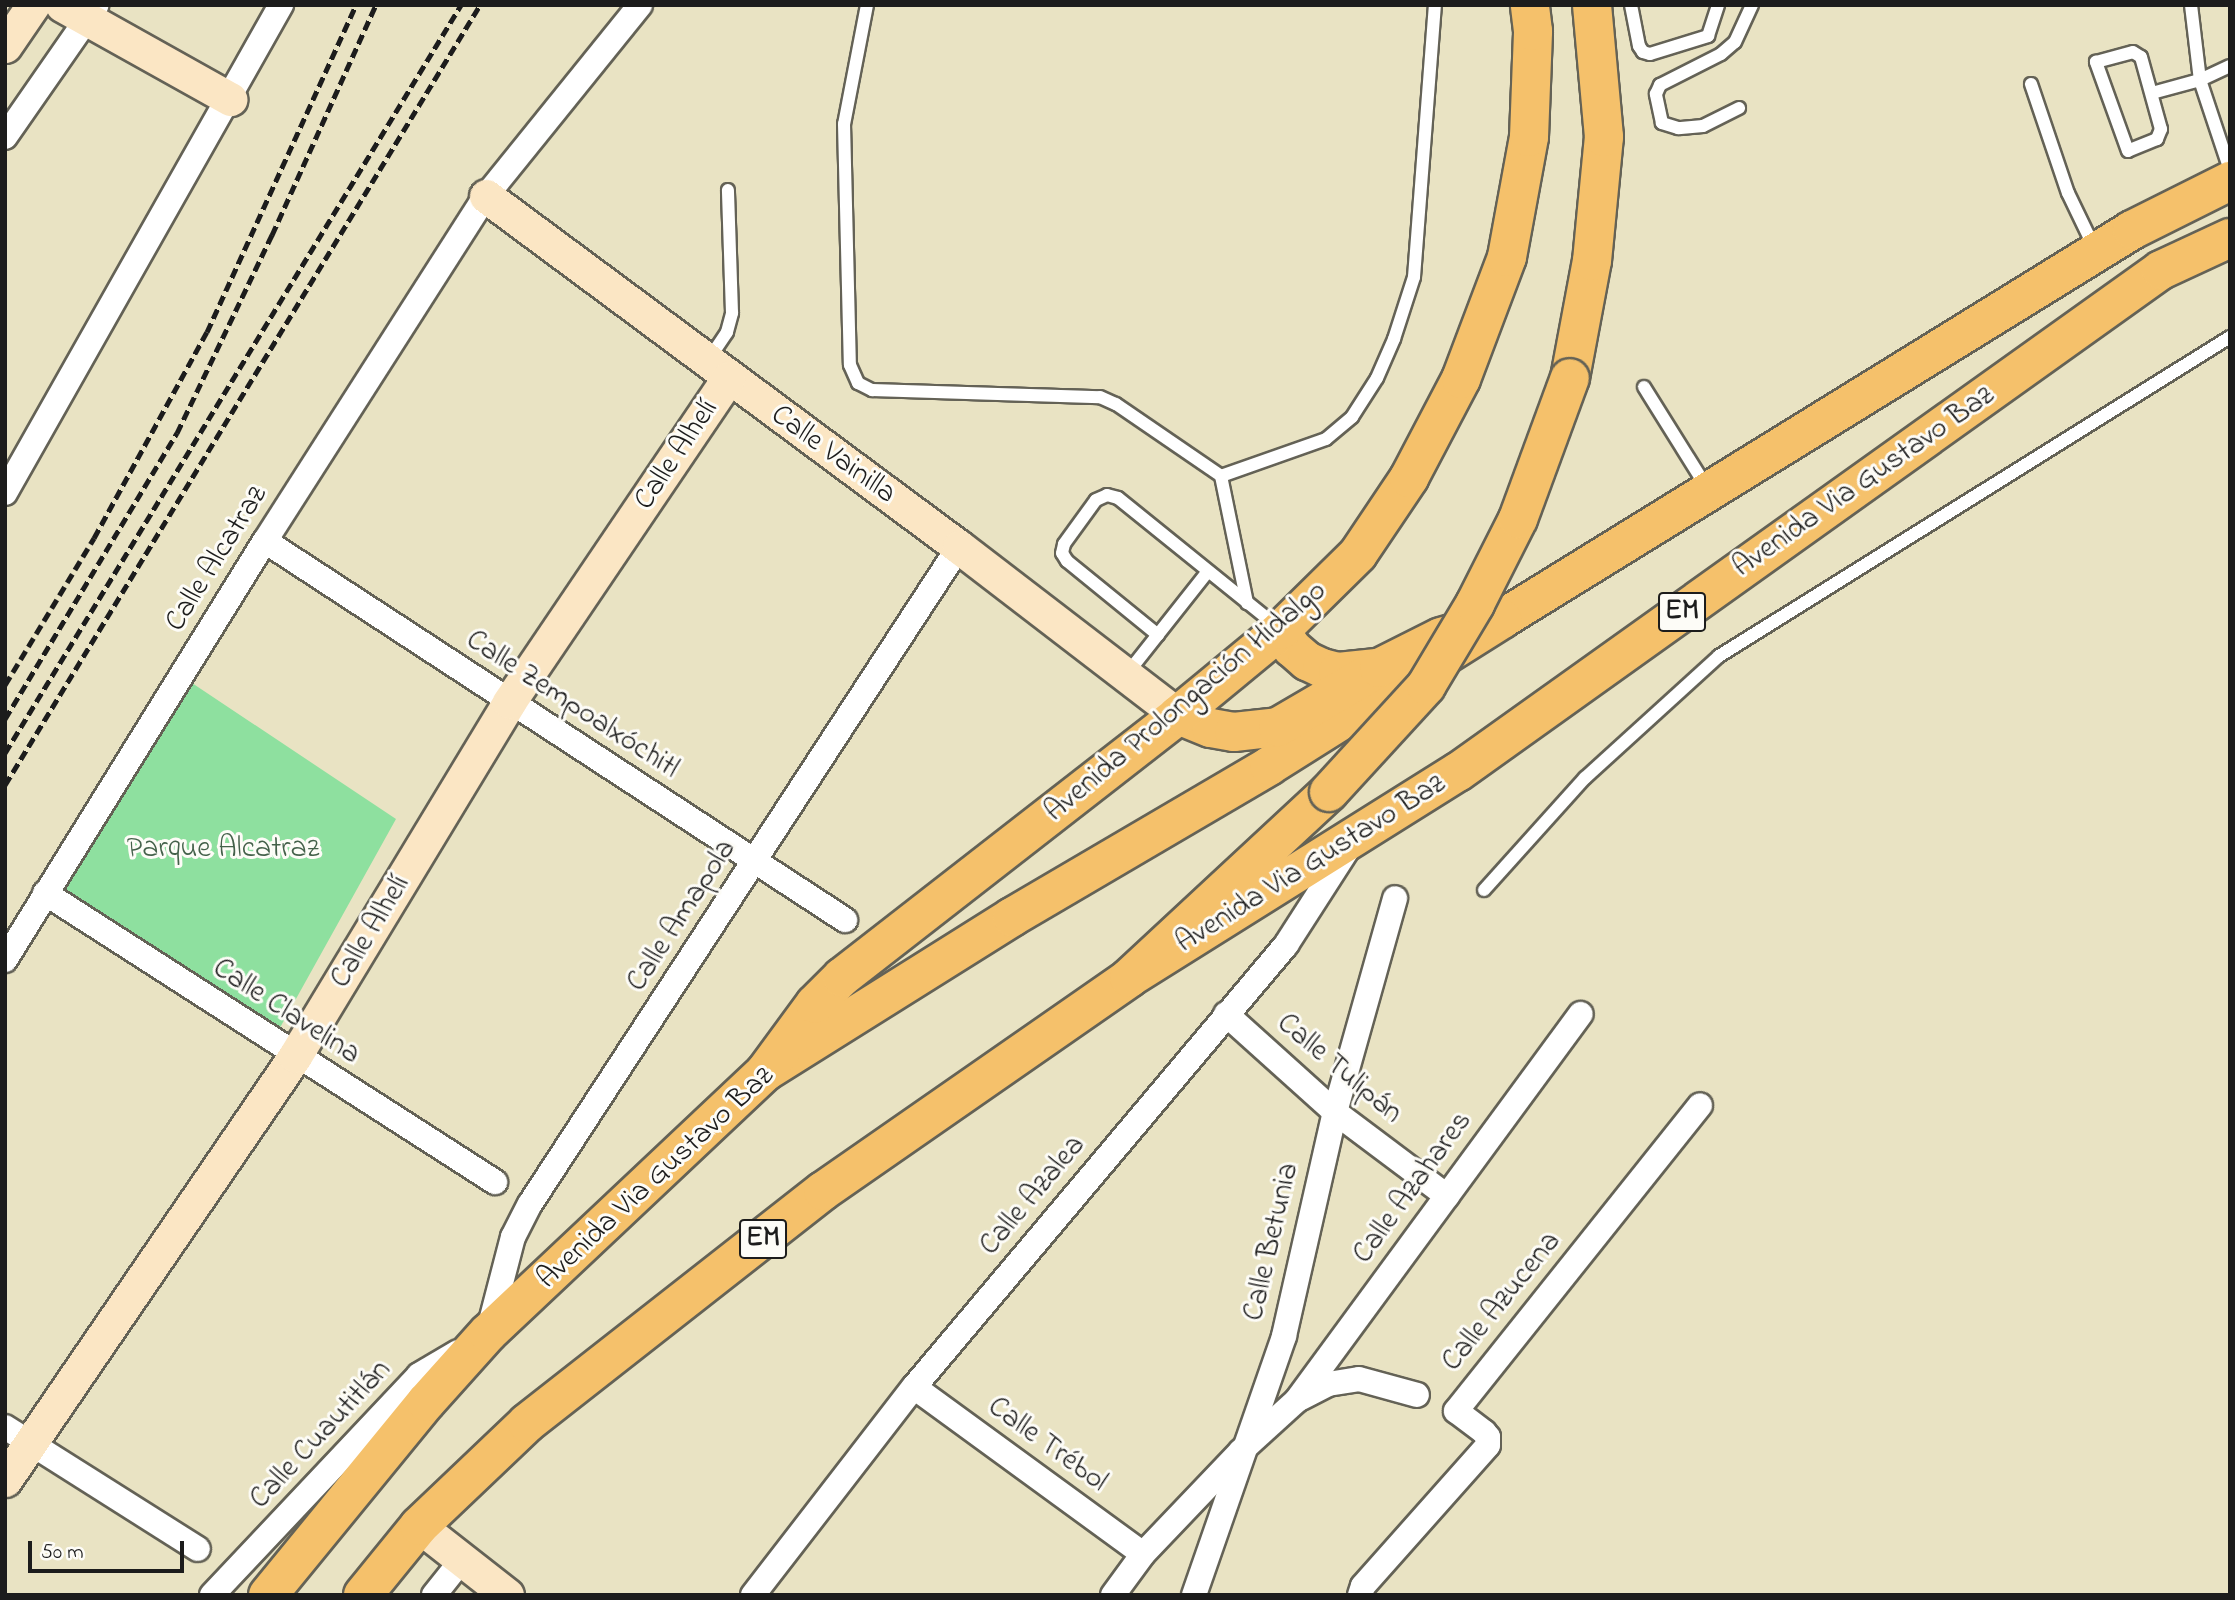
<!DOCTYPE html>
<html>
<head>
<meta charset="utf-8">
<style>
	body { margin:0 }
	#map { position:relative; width:2235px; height:1600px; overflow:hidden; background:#e9e3c3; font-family:"Indie Flower",sans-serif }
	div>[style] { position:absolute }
	.green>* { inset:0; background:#8ee09f }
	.roads { filter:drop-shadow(2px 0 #646256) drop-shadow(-2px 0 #646256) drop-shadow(0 2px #646256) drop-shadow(0 -2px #646256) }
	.lane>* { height:12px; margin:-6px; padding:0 6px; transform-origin:6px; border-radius:6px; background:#fff }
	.street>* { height:24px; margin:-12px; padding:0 12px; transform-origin:12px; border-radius:12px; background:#fff }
	.secondary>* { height:33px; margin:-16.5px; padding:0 16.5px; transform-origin:16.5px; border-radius:16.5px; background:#fbe6c4 }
	.primary>* { height:38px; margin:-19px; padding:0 19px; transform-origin:19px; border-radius:19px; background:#f5c16b }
	.highway>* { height:38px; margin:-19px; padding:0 19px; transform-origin:19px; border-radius:19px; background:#f5c16b }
	.rail>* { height:5px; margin-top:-2.5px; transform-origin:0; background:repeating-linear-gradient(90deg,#1c1c1c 0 10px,transparent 0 15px) }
	.bridges { filter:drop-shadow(2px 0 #646256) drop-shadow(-2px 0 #646256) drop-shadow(0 2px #646256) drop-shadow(0 -2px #646256) }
	.highway-bridge>* { height:38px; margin:-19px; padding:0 19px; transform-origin:19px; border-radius:19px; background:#f5c16b }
	span { translate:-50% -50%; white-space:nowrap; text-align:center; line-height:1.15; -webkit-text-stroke:6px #fdfcf7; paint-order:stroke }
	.shield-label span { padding:2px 5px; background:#fdfcf7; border:2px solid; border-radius:5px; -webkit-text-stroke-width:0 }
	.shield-label { font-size:28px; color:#1c1c1c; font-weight:700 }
	.street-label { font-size:30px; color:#1c1c1c }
	.park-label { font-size:30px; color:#44614a }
	.frame { position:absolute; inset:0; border:7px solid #1c1c1c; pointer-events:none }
	.scale { position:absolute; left:28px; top:1541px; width:156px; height:32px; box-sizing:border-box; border:4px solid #1c1c1c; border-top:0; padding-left:9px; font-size:21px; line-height:24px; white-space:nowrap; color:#1c1c1c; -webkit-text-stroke:5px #fdfcf7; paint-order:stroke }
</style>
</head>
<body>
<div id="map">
	<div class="green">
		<i style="clip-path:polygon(180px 675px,396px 819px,272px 1042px,182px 964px,45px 893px)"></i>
	</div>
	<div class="roads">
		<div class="lane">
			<i style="left:867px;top:5px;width:121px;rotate:100.9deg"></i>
			<i style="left:844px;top:124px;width:241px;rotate:88.6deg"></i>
			<i style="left:850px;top:365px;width:20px;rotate:66deg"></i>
			<i style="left:858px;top:383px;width:16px;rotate:27deg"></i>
			<i style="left:872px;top:390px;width:228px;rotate:1.8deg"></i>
			<i style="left:1100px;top:397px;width:17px;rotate:24deg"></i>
			<i style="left:1116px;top:404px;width:127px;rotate:34.4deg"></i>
			<i style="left:1221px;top:476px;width:130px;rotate:78.4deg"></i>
			<i style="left:1631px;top:5px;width:42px;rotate:79deg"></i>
			<i style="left:1639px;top:46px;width:7px;rotate:56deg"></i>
			<i style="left:1643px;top:52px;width:7px;rotate:16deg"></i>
			<i style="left:1650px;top:54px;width:61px;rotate:-17.2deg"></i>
			<i style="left:1708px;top:36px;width:33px;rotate:-72deg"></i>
			<i style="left:2191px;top:5px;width:76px;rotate:83.2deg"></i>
			<i style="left:2200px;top:80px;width:95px;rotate:71.6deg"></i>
			<i style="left:2133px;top:52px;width:9px;rotate:32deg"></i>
			<i style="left:2141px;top:57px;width:75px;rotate:74.5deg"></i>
			<i style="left:2161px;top:129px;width:11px;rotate:112deg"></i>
			<i style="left:2157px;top:139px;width:31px;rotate:158deg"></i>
			<i style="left:2128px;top:151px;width:95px;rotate:-109.8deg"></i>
			<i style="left:2096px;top:62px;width:38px;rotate:-15deg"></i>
			<i style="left:2031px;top:84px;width:115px;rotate:71.3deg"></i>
			<i style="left:2068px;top:193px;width:62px;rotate:64.3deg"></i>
			<i style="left:2152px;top:93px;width:50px;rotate:-15.2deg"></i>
			<i style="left:2200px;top:80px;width:33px;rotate:-25deg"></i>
			<i style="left:1739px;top:108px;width:40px;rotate:153.4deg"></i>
			<i style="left:1703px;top:126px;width:25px;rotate:175deg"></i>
			<i style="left:1678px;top:128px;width:17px;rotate:-163deg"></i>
			<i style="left:1662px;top:123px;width:30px;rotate:-102deg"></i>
			<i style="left:1656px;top:94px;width:10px;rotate:-66deg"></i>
			<i style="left:1660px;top:85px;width:68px;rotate:-26.9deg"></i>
			<i style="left:1721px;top:54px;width:18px;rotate:-41deg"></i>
			<i style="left:1735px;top:42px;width:41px;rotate:-65.3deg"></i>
			<i style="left:709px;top:359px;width:32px;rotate:-56deg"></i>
			<i style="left:727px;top:332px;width:20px;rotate:-75deg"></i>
			<i style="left:732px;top:313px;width:123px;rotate:-91.9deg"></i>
			<i style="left:1644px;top:387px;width:119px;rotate:58deg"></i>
			<i style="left:1221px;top:476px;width:111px;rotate:-19.4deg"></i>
			<i style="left:1326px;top:439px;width:34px;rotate:-40deg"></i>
			<i style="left:1352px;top:417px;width:46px;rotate:-57.3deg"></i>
			<i style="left:1377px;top:378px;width:43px;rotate:-66.4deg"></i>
			<i style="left:1394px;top:339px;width:65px;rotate:-72.1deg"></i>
			<i style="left:1414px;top:277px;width:273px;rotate:-85.6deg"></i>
			<i style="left:1158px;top:635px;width:117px;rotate:-140.9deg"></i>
			<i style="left:1067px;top:561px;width:9px;rotate:-122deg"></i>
			<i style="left:1062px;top:553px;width:9px;rotate:-77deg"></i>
			<i style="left:1064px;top:544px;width:54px;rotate:-54deg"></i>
			<i style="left:1096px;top:500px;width:12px;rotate:-24deg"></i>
			<i style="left:1107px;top:495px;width:11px;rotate:15deg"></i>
			<i style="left:1118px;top:498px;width:206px;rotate:38.9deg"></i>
			<i style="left:1126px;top:675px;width:132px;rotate:-51.7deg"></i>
			<i style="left:1484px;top:890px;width:151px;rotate:-48deg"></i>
			<i style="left:1585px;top:778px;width:181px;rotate:-42.3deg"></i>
			<i style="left:1719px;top:656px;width:602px;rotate:-31.98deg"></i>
		</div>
		<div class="street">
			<i style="left:5px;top:137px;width:160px;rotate:-55.2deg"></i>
			<i style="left:5px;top:493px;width:561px;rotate:-60.51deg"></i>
			<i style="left:265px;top:541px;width:693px;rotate:33.16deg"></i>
			<i style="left:45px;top:893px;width:535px;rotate:32.71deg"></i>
			<i style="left:5px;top:960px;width:493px;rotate:-58.2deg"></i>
			<i style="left:265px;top:541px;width:410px;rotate:-57.4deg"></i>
			<i style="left:486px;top:196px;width:245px;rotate:-51.1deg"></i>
			<i style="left:1226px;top:1014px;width:147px;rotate:42deg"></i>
			<i style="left:1335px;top:1112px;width:140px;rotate:36.9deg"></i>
			<i style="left:489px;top:1329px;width:95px;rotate:-75.4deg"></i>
			<i style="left:513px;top:1237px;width:37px;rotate:-63deg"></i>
			<i style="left:530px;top:1204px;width:785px;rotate:-56.86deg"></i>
			<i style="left:914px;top:1387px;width:283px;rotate:36.1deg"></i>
			<i style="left:1301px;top:1398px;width:30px;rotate:-27deg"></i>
			<i style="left:1328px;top:1384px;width:31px;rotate:-9deg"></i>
			<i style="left:1359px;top:1379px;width:60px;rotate:15.4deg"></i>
			<i style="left:5px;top:1427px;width:228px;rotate:32.3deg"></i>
			<i style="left:212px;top:1595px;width:302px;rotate:-46.7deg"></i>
			<i style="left:419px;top:1375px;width:45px;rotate:-30.5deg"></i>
			<i style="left:434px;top:1595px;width:43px;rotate:-51.5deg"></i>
			<i style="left:753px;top:1595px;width:263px;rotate:-52.3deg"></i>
			<i style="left:914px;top:1387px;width:578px;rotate:-49.92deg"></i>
			<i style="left:1286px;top:945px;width:117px;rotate:-57.3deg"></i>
			<i style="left:1113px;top:1595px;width:51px;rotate:-53.8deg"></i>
			<i style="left:1143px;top:1554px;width:142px;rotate:-46.4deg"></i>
			<i style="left:1241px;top:1451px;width:76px;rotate:-42.3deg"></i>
			<i style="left:1297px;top:1400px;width:479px;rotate:-53.7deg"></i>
			<i style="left:1194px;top:1595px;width:274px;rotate:-70.8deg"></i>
			<i style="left:1284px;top:1336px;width:230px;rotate:-77.2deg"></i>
			<i style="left:1335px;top:1112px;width:222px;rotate:-74.3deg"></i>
			<i style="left:1360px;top:1595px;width:9px;rotate:-72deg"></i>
			<i style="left:1363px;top:1586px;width:188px;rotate:-48.4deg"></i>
			<i style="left:1488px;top:1445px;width:8px;rotate:-90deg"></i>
			<i style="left:1488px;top:1437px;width:6px;rotate:-129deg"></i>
			<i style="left:1484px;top:1432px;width:35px;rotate:-143deg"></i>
			<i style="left:1456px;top:1411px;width:391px;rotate:-51.4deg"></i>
		</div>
		<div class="secondary">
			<i style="left:62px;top:5px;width:193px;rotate:29.2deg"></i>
			<i style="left:5px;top:46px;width:50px;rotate:-55.7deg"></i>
			<i style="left:486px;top:196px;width:589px;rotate:36.58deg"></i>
			<i style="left:959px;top:547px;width:276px;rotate:37.5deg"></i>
			<i style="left:5px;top:1480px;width:514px;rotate:-55.63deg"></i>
			<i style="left:295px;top:1056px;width:414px;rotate:-58.8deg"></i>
			<i style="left:509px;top:702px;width:391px;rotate:-55.9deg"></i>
			<i style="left:419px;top:1526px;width:112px;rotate:38.1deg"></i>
		</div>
		<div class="primary">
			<i style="left:268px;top:1595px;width:249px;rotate:-50.7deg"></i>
			<i style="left:426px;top:1402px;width:93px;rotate:-48.1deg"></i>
			<i style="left:488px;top:1333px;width:381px;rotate:-43.3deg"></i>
			<i style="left:765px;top:1072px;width:292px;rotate:-32.1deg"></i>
			<i style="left:1012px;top:917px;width:298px;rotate:-30.4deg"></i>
			<i style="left:1269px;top:766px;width:275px;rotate:-32.2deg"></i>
			<i style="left:1502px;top:619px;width:740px;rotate:-31.69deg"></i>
			<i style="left:2132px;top:230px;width:110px;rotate:-26.6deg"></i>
			<i style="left:363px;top:1595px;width:89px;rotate:-50.9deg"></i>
			<i style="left:419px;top:1526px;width:149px;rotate:-43.6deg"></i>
			<i style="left:527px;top:1423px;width:376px;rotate:-38.1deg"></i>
			<i style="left:823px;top:1191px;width:373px;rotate:-34.8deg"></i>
			<i style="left:1129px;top:978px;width:388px;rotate:-32.1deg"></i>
			<i style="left:1458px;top:772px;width:864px;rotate:-35.53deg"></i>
			<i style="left:2161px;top:270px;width:76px;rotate:-24.9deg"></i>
		</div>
		<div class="highway">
			<i style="left:1570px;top:378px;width:119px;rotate:-79.4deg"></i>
			<i style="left:1592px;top:261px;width:125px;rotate:-84.5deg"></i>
			<i style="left:1604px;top:137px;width:133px;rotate:-95.2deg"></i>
			<i style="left:1281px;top:630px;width:21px;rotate:59deg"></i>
			<i style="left:1292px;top:648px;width:20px;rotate:41deg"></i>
			<i style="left:1307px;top:661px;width:17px;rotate:25deg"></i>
			<i style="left:1322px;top:668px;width:16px;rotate:14deg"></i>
			<i style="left:1338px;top:672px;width:39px;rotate:-6deg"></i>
			<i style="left:1178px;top:715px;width:35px;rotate:22deg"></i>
			<i style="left:1211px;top:728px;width:23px;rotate:10deg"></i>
			<i style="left:1234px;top:732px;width:44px;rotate:-6.5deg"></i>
			<i style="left:1278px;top:727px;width:117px;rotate:-30.3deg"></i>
			<i style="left:1379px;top:668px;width:69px;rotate:-26.6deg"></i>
			<i style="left:1441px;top:637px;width:64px;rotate:-16.4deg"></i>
			<i style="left:1129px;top:978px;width:273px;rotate:-42.9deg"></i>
			<i style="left:765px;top:1072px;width:84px;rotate:-53.7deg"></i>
			<i style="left:815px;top:1004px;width:38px;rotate:-45deg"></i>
			<i style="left:842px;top:977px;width:426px;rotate:-37.9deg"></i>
			<i style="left:1178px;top:715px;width:134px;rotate:-39.5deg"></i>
			<i style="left:1281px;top:630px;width:108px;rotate:-44.6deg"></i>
			<i style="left:1358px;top:554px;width:92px;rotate:-56.1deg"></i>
			<i style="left:1409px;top:478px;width:112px;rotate:-62.3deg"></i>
			<i style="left:1461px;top:379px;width:130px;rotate:-69.3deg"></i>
			<i style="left:1507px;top:257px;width:122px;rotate:-79.6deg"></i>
			<i style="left:1529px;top:137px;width:106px;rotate:-87.8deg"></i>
			<i style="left:1533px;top:31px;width:26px;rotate:-97deg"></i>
		</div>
	</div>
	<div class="rail">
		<i style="left:5px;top:685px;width:172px;rotate:-58.8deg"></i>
		<i style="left:94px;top:538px;width:235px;rotate:-61.3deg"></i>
		<i style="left:207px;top:332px;width:359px;rotate:-65.5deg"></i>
		<i style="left:5px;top:719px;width:334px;rotate:-59deg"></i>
		<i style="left:177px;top:433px;width:220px;rotate:-64.4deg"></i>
		<i style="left:272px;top:235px;width:252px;rotate:-65.7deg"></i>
		<i style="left:5px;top:753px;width:876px;rotate:-58.63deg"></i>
		<i style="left:5px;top:785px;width:913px;rotate:-58.66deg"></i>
	</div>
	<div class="bridges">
		<div class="highway-bridge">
			<i style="left:1329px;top:792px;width:144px;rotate:-47.5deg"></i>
			<i style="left:1426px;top:686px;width:96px;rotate:-59.1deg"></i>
			<i style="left:1475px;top:604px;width:95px;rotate:-63.2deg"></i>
			<i style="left:1518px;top:519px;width:150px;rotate:-69.8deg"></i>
		</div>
	</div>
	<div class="shield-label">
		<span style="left:1682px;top:612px">EM</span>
		<span style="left:763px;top:1239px">EM</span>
	</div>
	<div class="street-label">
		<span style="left:677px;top:455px;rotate:-56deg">Calle Alhelí</span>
		<span style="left:833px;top:455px;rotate:36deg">Calle Vainilla</span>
		<span style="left:1864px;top:482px;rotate:-35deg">Avenida Via Gustavo Baz</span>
		<span style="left:217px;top:559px;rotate:-58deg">Calle Alcatraz</span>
		<span style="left:1186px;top:702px;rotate:-40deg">Avenida Prolongación Hidalgo</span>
		<span style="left:572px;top:705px;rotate:33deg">Calle Zempoalxóchitl</span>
		<span style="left:1311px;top:864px;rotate:-32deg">Avenida Via Gustavo Baz</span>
		<span style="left:682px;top:916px;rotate:-57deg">Calle Amapola</span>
		<span style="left:371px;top:932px;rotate:-59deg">Calle Alhelí</span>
		<span style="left:286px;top:1012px;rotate:33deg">Calle Clavelina</span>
		<span style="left:1339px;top:1069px;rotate:40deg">Calle Tulipán</span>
		<span style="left:656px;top:1178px;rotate:-43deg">Avenida Via Gustavo Baz</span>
		<span style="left:1413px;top:1188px;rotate:-54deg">Calle Azahares</span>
		<span style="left:1033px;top:1196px;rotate:-50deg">Calle Azalea</span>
		<span style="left:1272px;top:1242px;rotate:-77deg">Calle Betunia</span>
		<span style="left:1502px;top:1302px;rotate:-51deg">Calle Azucena</span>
		<span style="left:321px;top:1435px;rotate:-47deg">Calle Cuautitlán</span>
		<span style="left:1047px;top:1445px;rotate:36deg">Calle Trébol</span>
	</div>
	<div class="park-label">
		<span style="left:223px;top:849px">Parque Alcatraz</span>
	</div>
	<div class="frame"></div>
	<div class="scale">50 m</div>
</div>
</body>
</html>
